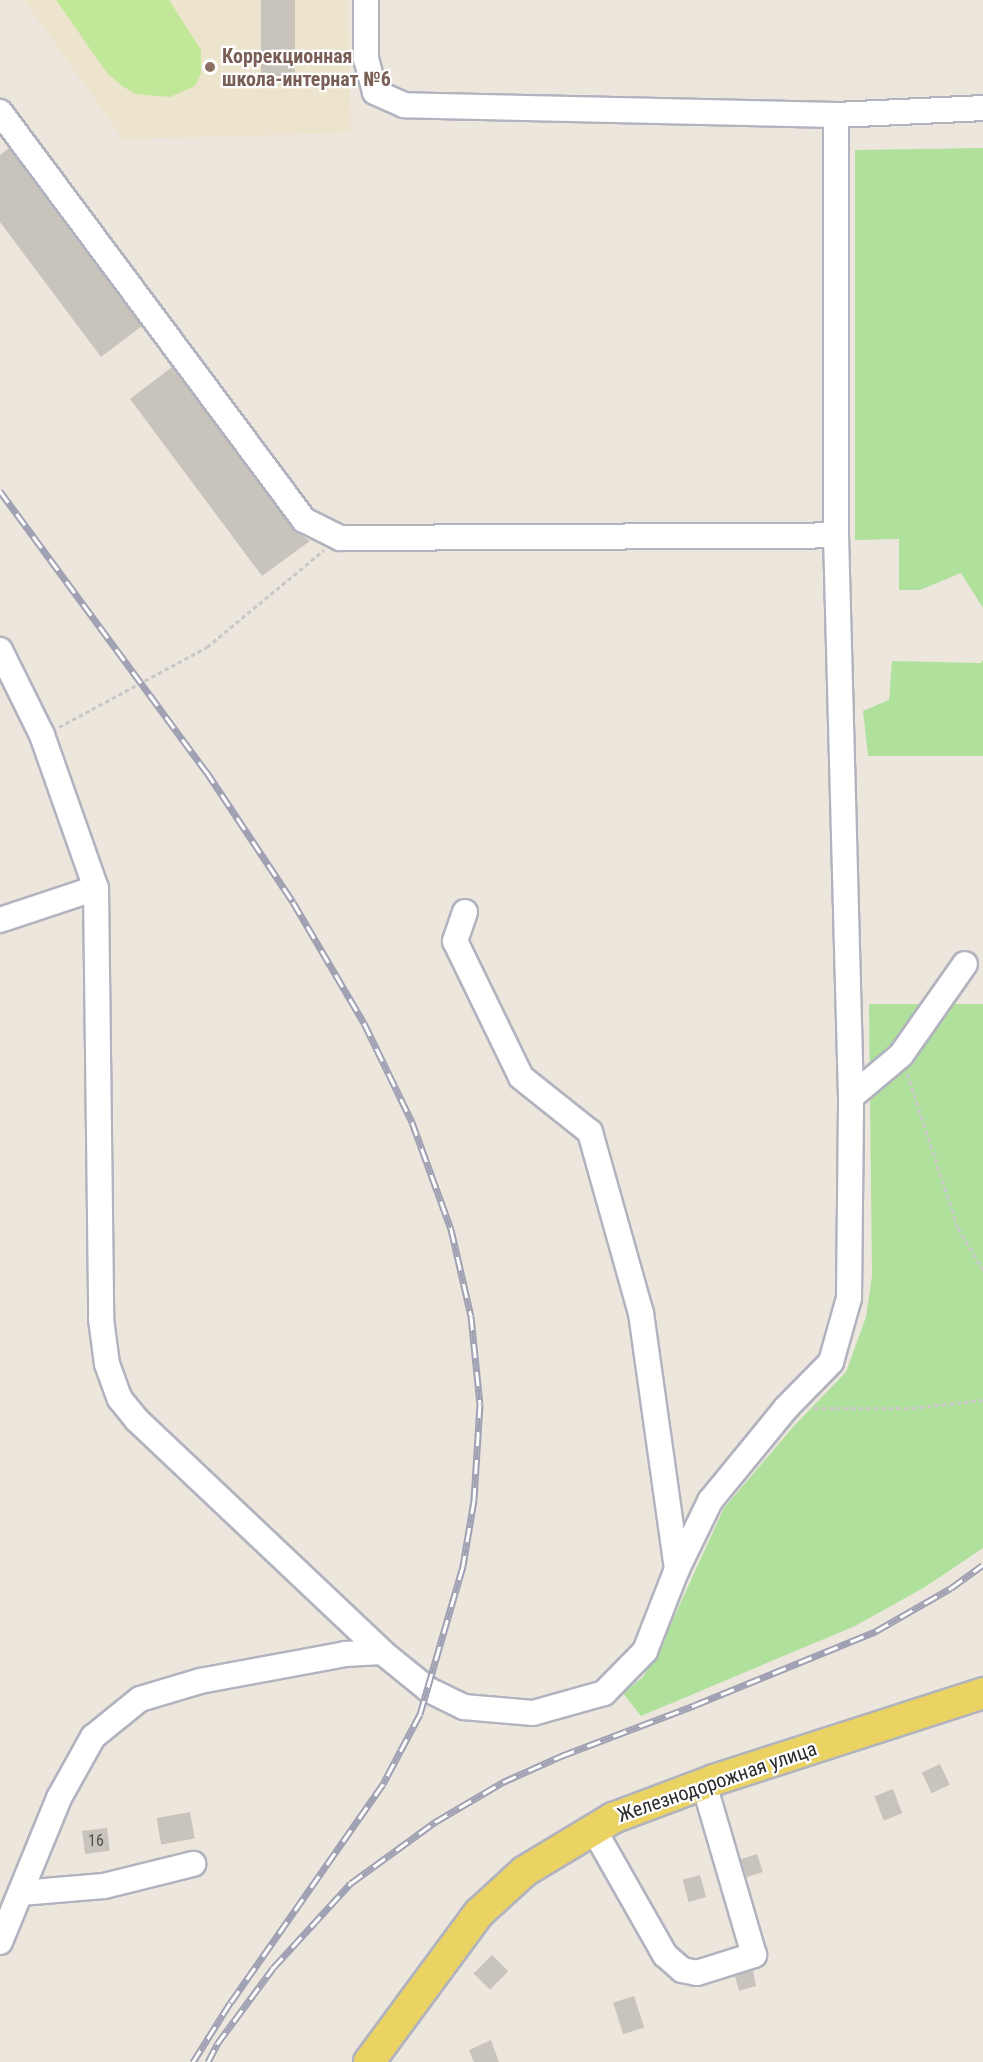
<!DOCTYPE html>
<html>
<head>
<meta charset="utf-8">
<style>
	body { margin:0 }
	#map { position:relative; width:983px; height:2062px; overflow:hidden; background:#ece6dd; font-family:"Roboto Condensed",sans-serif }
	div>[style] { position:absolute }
	.education>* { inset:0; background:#ede4cd }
	.green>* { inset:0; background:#afe19c }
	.pitch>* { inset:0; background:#c1e798 }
	.building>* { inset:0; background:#c8c4bc; transform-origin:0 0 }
	.path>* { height:3px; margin-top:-1.5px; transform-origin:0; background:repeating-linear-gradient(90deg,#c8c8c8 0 4.5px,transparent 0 7.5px) }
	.roads { filter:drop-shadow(2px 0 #b1b3be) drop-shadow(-2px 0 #b1b3be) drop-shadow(0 2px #b1b3be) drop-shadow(0 -2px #b1b3be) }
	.minor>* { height:24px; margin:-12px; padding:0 12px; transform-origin:12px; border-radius:12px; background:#fff }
	.major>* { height:30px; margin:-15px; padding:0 15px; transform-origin:15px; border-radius:15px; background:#ebd363 }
	.rail>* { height:7px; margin-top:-3.5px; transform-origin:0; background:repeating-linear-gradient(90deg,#fff 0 14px,#a0a2b4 0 28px); box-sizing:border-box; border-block:2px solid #a0a2b4 }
	.dots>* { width:16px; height:16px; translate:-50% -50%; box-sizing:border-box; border:3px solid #fff; border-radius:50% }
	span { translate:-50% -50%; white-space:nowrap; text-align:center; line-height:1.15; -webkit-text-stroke:4.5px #fff; paint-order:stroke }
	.number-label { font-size:16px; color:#52514f }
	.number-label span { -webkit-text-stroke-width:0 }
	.education-label { font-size:20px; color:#785e54; font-weight:700 }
	.left { translate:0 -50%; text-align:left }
	.street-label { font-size:20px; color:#2b2b2b }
</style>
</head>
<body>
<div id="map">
	<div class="education">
		<i style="clip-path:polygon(24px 0,348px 0,351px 133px,123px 139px)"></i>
	</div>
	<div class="green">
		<i style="clip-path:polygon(983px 148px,983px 608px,961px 573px,920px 590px,899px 590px,899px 539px,855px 540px,855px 150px)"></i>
		<i style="clip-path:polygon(983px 660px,983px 756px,868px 756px,863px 711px,889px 700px,892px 661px,981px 663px)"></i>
		<i style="clip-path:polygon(869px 1004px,983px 1004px,983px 1548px,925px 1587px,855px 1626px,641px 1716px,623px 1693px,643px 1677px,659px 1650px,724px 1508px,793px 1427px,846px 1372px,866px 1317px,872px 1276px)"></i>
	</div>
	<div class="pitch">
		<i style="clip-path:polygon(56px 0,169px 0,201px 50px,201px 74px,195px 86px,170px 97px,136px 94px,122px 86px,107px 73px)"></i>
	</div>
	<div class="building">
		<i style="left:261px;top:0;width:34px;height:76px"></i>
		<i style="clip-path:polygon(9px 148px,142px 326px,101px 357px,0 222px,0 155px)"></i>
		<i style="clip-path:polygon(172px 367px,293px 529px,310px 541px,262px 576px,130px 399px)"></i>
		<i style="left:940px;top:1764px;width:23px;height:20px;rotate:65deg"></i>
		<i style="left:893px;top:1789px;width:26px;height:20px;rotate:69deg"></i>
		<i style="left:190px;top:1812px;width:27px;height:34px;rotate:80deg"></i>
		<i style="left:107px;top:1828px;width:23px;height:25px;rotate:83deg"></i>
		<i style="left:757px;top:1854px;width:19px;height:17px;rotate:72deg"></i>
		<i style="left:700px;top:1875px;width:23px;height:18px;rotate:75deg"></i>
		<i style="left:492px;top:1955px;width:23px;height:26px;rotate:45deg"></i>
		<i style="clip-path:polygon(753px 1970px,756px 1986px,739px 1991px,735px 1976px)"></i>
		<i style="left:634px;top:1996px;width:33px;height:22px;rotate:72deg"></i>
		<i style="clip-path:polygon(491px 2040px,499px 2062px,474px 2062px,469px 2050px)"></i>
	</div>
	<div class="path">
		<i style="left:59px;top:727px;width:168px;rotate:-28.4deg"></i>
		<i style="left:207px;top:647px;width:152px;rotate:-39.7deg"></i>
		<i style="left:907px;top:1073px;width:163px;rotate:71.8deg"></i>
		<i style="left:958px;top:1228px;width:49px;rotate:59.2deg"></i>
		<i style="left:814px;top:1408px;width:98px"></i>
		<i style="left:912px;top:1408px;width:71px;rotate:-6.4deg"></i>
	</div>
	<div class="roads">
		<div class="minor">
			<i style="left:0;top:112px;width:509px;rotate:53.31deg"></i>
			<i style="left:304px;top:520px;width:40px;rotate:26.6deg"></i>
			<i style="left:340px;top:538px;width:496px;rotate:-0.3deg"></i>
			<i style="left:836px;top:115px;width:147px;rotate:-2.7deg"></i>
			<i style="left:0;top:650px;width:95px;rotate:63.7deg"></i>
			<i style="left:42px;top:735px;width:162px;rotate:70.6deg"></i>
			<i style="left:96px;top:888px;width:431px;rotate:89.3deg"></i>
			<i style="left:101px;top:1319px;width:45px;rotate:82.4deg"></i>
			<i style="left:107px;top:1364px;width:37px;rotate:70deg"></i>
			<i style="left:120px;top:1399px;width:27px;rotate:51deg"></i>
			<i style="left:137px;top:1420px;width:337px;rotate:43.4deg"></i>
			<i style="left:465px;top:912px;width:31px;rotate:109deg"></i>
			<i style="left:455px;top:941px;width:151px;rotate:64.1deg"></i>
			<i style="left:521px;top:1077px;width:88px;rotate:38.6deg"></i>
			<i style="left:590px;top:1132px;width:188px;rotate:74.3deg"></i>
			<i style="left:641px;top:1313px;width:259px;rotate:82deg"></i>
			<i style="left:0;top:920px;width:101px;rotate:-18.4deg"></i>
			<i style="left:851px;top:1097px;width:65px;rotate:-40deg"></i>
			<i style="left:901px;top:1055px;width:111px;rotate:-54.9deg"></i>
			<i style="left:594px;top:1830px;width:144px;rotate:60.4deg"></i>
			<i style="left:665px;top:1955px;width:23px;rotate:41deg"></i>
			<i style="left:682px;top:1970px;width:15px;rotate:11deg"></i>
			<i style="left:697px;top:1973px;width:60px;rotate:-17.5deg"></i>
			<i style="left:754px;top:1955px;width:178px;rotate:-106.3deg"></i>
			<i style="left:21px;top:1893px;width:83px;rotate:-4.8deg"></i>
			<i style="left:104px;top:1886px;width:92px;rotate:-13.9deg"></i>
			<i style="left:0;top:1942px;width:156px;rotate:-67.7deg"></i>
			<i style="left:59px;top:1798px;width:70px;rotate:-60.9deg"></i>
			<i style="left:93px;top:1737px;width:60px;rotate:-39deg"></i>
			<i style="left:140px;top:1699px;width:63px;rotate:-16.7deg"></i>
			<i style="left:200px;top:1681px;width:147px;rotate:-10.5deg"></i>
			<i style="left:345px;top:1654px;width:37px;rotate:-3deg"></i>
			<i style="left:382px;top:1652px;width:60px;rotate:39deg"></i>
			<i style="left:429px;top:1690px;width:39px;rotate:26deg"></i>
			<i style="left:464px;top:1707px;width:69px;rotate:5deg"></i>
			<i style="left:533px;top:1713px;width:74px;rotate:-15.7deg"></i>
			<i style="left:604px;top:1693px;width:59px;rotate:-45.7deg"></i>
			<i style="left:645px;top:1651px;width:88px;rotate:-68.7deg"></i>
			<i style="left:677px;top:1569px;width:76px;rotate:-64.1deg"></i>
			<i style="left:710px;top:1501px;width:120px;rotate:-50.7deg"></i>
			<i style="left:786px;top:1408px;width:64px;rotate:-45.6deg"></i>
			<i style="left:831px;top:1362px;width:66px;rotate:-74.3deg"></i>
			<i style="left:849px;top:1298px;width:201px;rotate:-89.4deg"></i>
			<i style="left:851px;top:1097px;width:562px;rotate:-91.53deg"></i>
			<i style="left:836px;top:535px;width:420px;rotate:-90deg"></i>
			<i style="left:836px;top:115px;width:432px;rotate:-178.7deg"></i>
			<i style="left:404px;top:105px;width:32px;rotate:-156deg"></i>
			<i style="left:375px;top:92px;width:34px;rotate:-105deg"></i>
			<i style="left:366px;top:59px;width:59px;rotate:-90deg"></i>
		</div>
		<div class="major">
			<i style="left:369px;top:2062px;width:185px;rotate:-53.6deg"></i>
			<i style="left:479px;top:1913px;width:62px;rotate:-42.4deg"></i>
			<i style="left:525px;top:1871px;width:103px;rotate:-31.1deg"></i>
			<i style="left:613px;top:1818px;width:108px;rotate:-20.6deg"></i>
			<i style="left:714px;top:1780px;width:283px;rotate:-17.9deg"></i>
		</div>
	</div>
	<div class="rail">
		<i style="left:0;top:491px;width:348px;rotate:53.7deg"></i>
		<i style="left:206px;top:771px;width:157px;rotate:56.4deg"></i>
		<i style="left:293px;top:902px;width:140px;rotate:59.6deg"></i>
		<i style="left:364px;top:1023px;width:110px;rotate:64.1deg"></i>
		<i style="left:412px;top:1122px;width:114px;rotate:70deg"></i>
		<i style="left:451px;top:1229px;width:89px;rotate:77.1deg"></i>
		<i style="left:471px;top:1316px;width:88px;rotate:84.2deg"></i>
		<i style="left:480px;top:1404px;width:96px;rotate:93.6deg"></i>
		<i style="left:474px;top:1500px;width:67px;rotate:99.5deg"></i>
		<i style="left:463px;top:1566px;width:154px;rotate:106.2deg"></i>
		<i style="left:420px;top:1714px;width:79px;rotate:117.9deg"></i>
		<i style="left:383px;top:1784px;width:267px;rotate:124.9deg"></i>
		<i style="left:230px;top:2003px;width:70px;rotate:122.1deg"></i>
		<i style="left:208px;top:2062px;width:20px;rotate:-63deg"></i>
		<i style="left:217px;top:2044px;width:94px;rotate:-53.6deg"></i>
		<i style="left:273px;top:1968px;width:115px;rotate:-47.5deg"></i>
		<i style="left:351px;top:1883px;width:104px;rotate:-36deg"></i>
		<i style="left:435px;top:1822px;width:79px;rotate:-30.5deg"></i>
		<i style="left:503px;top:1782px;width:64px;rotate:-24.1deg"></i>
		<i style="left:561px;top:1756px;width:143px;rotate:-20.8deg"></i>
		<i style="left:695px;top:1705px;width:196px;rotate:-22.2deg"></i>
		<i style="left:876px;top:1631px;width:86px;rotate:-29.8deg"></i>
		<i style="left:951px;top:1588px;width:39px;rotate:-36deg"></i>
	</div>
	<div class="dots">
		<i style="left:210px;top:67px;background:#8d6e63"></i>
	</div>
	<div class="number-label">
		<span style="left:96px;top:1841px">16</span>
	</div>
	<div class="education-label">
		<span class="left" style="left:222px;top:68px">Коррекционная<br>школа-интернат №6</span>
	</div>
	<div class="street-label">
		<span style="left:717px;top:1782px;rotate:-19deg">Железнодорожная улица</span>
	</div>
</div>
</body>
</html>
